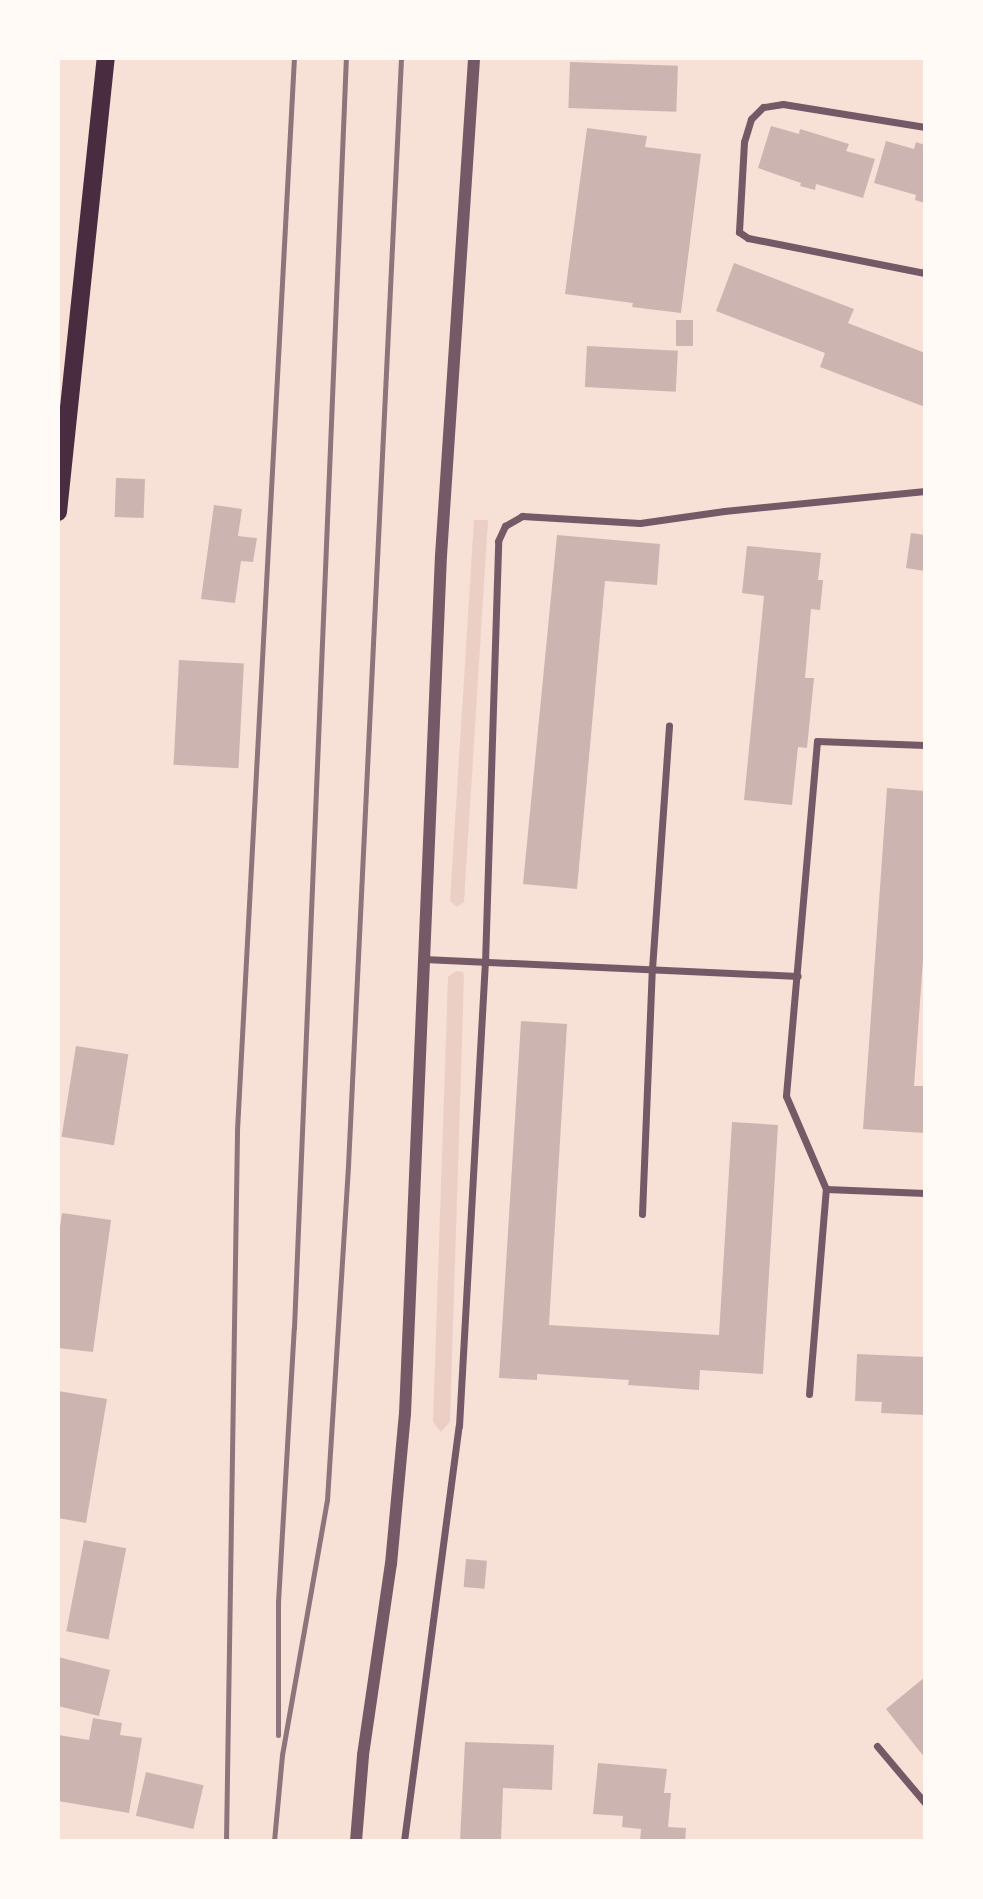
<!DOCTYPE html>
<html>
<head>
<meta charset="utf-8">
<style>
	body { margin:0 }
	#map { position:relative; width:983px; height:1899px; overflow:hidden; background:#f7e1d7; font-family:Karla,sans-serif }
	div>[style] { position:absolute }
	.green>* { inset:0; background:#ebcfc5 }
	.building>* { inset:0; background:#ccb4b1; transform-origin:0 0 }
	.service>* { height:5px; margin:-2.5px; padding:0 2.5px; transform-origin:2.5px; border-radius:2.5px; background:#755966 }
	.minor>* { height:7px; margin:-3.5px; padding:0 3.5px; transform-origin:3.5px; border-radius:3.5px; background:#755966 }
	.tertiary>* { height:12px; margin:-6px; padding:0 6px; transform-origin:6px; border-radius:6px; background:#755966 }
	.primary>* { height:18px; margin:-9px; padding:0 9px; transform-origin:9px; border-radius:9px; background:#4a2c40 }
	.rail>* { height:5px; margin:-2.5px; padding:0 2.5px; transform-origin:2.5px; border-radius:2.5px; background:#8f747c }
	span { translate:-50% -50%; white-space:nowrap; text-align:center; line-height:1.15; -webkit-text-stroke:7px #fffaf5; paint-order:stroke }
	.frame { position:absolute; inset:0; border:60px solid #fffaf5; pointer-events:none }
</style>
</head>
<body>
<div id="map">
	<div class="green">
		<i style="clip-path:polygon(474px 520px,488px 520px,464px 902px,457px 907px,450px 901px)"></i>
		<i style="clip-path:polygon(456px 971px,463px 972px,464px 977px,450px 1422px,441px 1432px,433px 1422px,448px 977px)"></i>
	</div>
	<div class="building">
		<i style="left:570px;top:62px;width:108px;height:46px;rotate:2deg"></i>
		<i style="clip-path:polygon(771px 126px,799px 134px,800px 129px,849px 144px,846px 151px,875px 159px,863px 198px,816px 184px,815px 190px,800px 186px,801px 183px,758px 168px)"></i>
		<i style="clip-path:polygon(587px 128px,647px 136px,645px 147px,701px 154px,681px 313px,632px 307px,633px 303px,565px 294px)"></i>
		<i style="clip-path:polygon(886px 141px,914px 149px,916px 142px,925px 145px,925px 203px,915px 200px,916px 195px,874px 183px)"></i>
		<i style="clip-path:polygon(734px 263px,854px 309px,848px 323px,925px 353px,925px 407px,820px 367px,825px 353px,716px 311px)"></i>
		<i style="left:676px;top:320px;width:17px;height:26px"></i>
		<i style="left:587px;top:346px;width:91px;height:41px;rotate:3deg"></i>
		<i style="left:116px;top:478px;width:29px;height:39px;rotate:2deg"></i>
		<i style="clip-path:polygon(214px 505px,242px 509px,238px 536px,257px 538px,253px 562px,241px 561px,235px 603px,201px 599px)"></i>
		<i style="clip-path:polygon(911px 533px,925px 535px,925px 571px,906px 568px)"></i>
		<i style="clip-path:polygon(557px 535px,660px 544px,657px 585px,605px 581px,577px 889px,523px 884px)"></i>
		<i style="clip-path:polygon(747px 546px,821px 553px,818px 580px,823px 580px,820px 610px,811px 609px,805px 678px,814px 678px,807px 748px,798px 747px,792px 805px,744px 800px,764px 596px,742px 593px)"></i>
		<i style="left:179px;top:660px;width:65px;height:105px;rotate:3deg"></i>
		<i style="clip-path:polygon(887px 788px,925px 791px,925px 932px,914px 1086px,925px 1086px,925px 1133px,863px 1129px)"></i>
		<i style="clip-path:polygon(521px 1021px,567px 1024px,549px 1325px,719px 1335px,732px 1122px,778px 1125px,763px 1374px,700px 1370px,699px 1390px,628px 1385px,629px 1380px,537px 1374px,537px 1380px,499px 1378px)"></i>
		<i style="left:76px;top:1046px;width:53px;height:92px;rotate:9deg"></i>
		<i style="clip-path:polygon(62px 1213px,111px 1220px,93px 1352px,58px 1348px,58px 1242px)"></i>
		<i style="clip-path:polygon(857px 1354px,925px 1357px,925px 1415px,881px 1413px,882px 1402px,855px 1401px)"></i>
		<i style="clip-path:polygon(58px 1391px,107px 1399px,86px 1523px,58px 1518px)"></i>
		<i style="left:84px;top:1540px;width:43px;height:93px;rotate:11deg"></i>
		<i style="left:466px;top:1559px;width:21px;height:28px;rotate:5deg"></i>
		<i style="clip-path:polygon(58px 1657px,110px 1670px,99px 1716px,58px 1706px)"></i>
		<i style="clip-path:polygon(925px 1677px,925px 1758px,886px 1709px)"></i>
		<i style="clip-path:polygon(93px 1718px,122px 1723px,120px 1735px,142px 1738px,129px 1813px,58px 1801px,58px 1735px,89px 1740px)"></i>
		<i style="clip-path:polygon(465px 1742px,554px 1745px,552px 1790px,503px 1788px,501px 1841px,460px 1841px)"></i>
		<i style="clip-path:polygon(598px 1763px,667px 1769px,664px 1793px,671px 1793px,668px 1827px,686px 1828px,685px 1841px,640px 1841px,641px 1829px,622px 1827px,623px 1816px,593px 1814px)"></i>
		<i style="left:146px;top:1772px;width:59px;height:45px;rotate:13deg"></i>
	</div>
	<div class="service">
		<i style="left:58px;top:1841px;width:1px"></i>
	</div>
	<div class="minor">
		<i style="left:925px;top:127px;width:144px;rotate:-170.8deg"></i>
		<i style="left:783px;top:104px;width:20px;rotate:171deg"></i>
		<i style="left:763px;top:107px;width:17px;rotate:135deg"></i>
		<i style="left:751px;top:119px;width:24px;rotate:107deg"></i>
		<i style="left:744px;top:142px;width:90px;rotate:93.2deg"></i>
		<i style="left:739px;top:232px;width:11px;rotate:34deg"></i>
		<i style="left:748px;top:238px;width:180px;rotate:11.2deg"></i>
		<i style="left:925px;top:745px;width:108px;rotate:-177.9deg"></i>
		<i style="left:817px;top:741px;width:356px;rotate:95deg"></i>
		<i style="left:786px;top:1096px;width:101px;rotate:66.7deg"></i>
		<i style="left:826px;top:1189px;width:99px;rotate:2.3deg"></i>
		<i style="left:424px;top:959px;width:374px;rotate:2.6deg"></i>
		<i style="left:642px;top:1214px;width:245px;rotate:-87.7deg"></i>
		<i style="left:652px;top:969px;width:244px;rotate:-86deg"></i>
		<i style="left:809px;top:1394px;width:206px;rotate:-85.3deg"></i>
		<i style="left:877px;top:1746px;width:75px;rotate:49.9deg"></i>
		<i style="left:404px;top:1841px;width:419px;rotate:-82.5deg"></i>
		<i style="left:459px;top:1426px;width:464px;rotate:-86.8deg"></i>
		<i style="left:485px;top:963px;width:422px;rotate:-88.2deg"></i>
		<i style="left:498px;top:541px;width:17px;rotate:-65deg"></i>
		<i style="left:505px;top:526px;width:20px;rotate:-30deg"></i>
		<i style="left:522px;top:516px;width:118px;rotate:3.4deg"></i>
		<i style="left:640px;top:523px;width:85px;rotate:-8.1deg"></i>
		<i style="left:724px;top:511px;width:202px;rotate:-5.7deg"></i>
	</div>
	<div class="tertiary">
		<i style="left:356px;top:1841px;width:86px;rotate:-85.3deg"></i>
		<i style="left:363px;top:1755px;width:193px;rotate:-81.7deg"></i>
		<i style="left:391px;top:1564px;width:151px;rotate:-84.7deg"></i>
		<i style="left:405px;top:1414px;width:859px;rotate:-87.6deg"></i>
		<i style="left:441px;top:556px;width:499px;rotate:-86.2deg"></i>
	</div>
	<div class="primary">
		<i style="left:58px;top:512px;width:457px;rotate:-84deg"></i>
	</div>
	<div class="rail">
		<i style="left:278px;top:1735px;width:133px;rotate:-90deg"></i>
		<i style="left:278px;top:1602px;width:274px;rotate:-86.7deg"></i>
		<i style="left:294px;top:1328px;width:1271px;rotate:-87.66deg"></i>
		<i style="left:226px;top:1841px;width:711px;rotate:-89.11deg"></i>
		<i style="left:237px;top:1130px;width:1074px;rotate:-86.96deg"></i>
		<i style="left:274px;top:1841px;width:86px;rotate:-84.7deg"></i>
		<i style="left:282px;top:1755px;width:259px;rotate:-80deg"></i>
		<i style="left:327px;top:1500px;width:335px;rotate:-86.4deg"></i>
		<i style="left:348px;top:1166px;width:1109px;rotate:-87.26deg"></i>
	</div>
	<div class="frame"></div>
</div>
</body>
</html>
